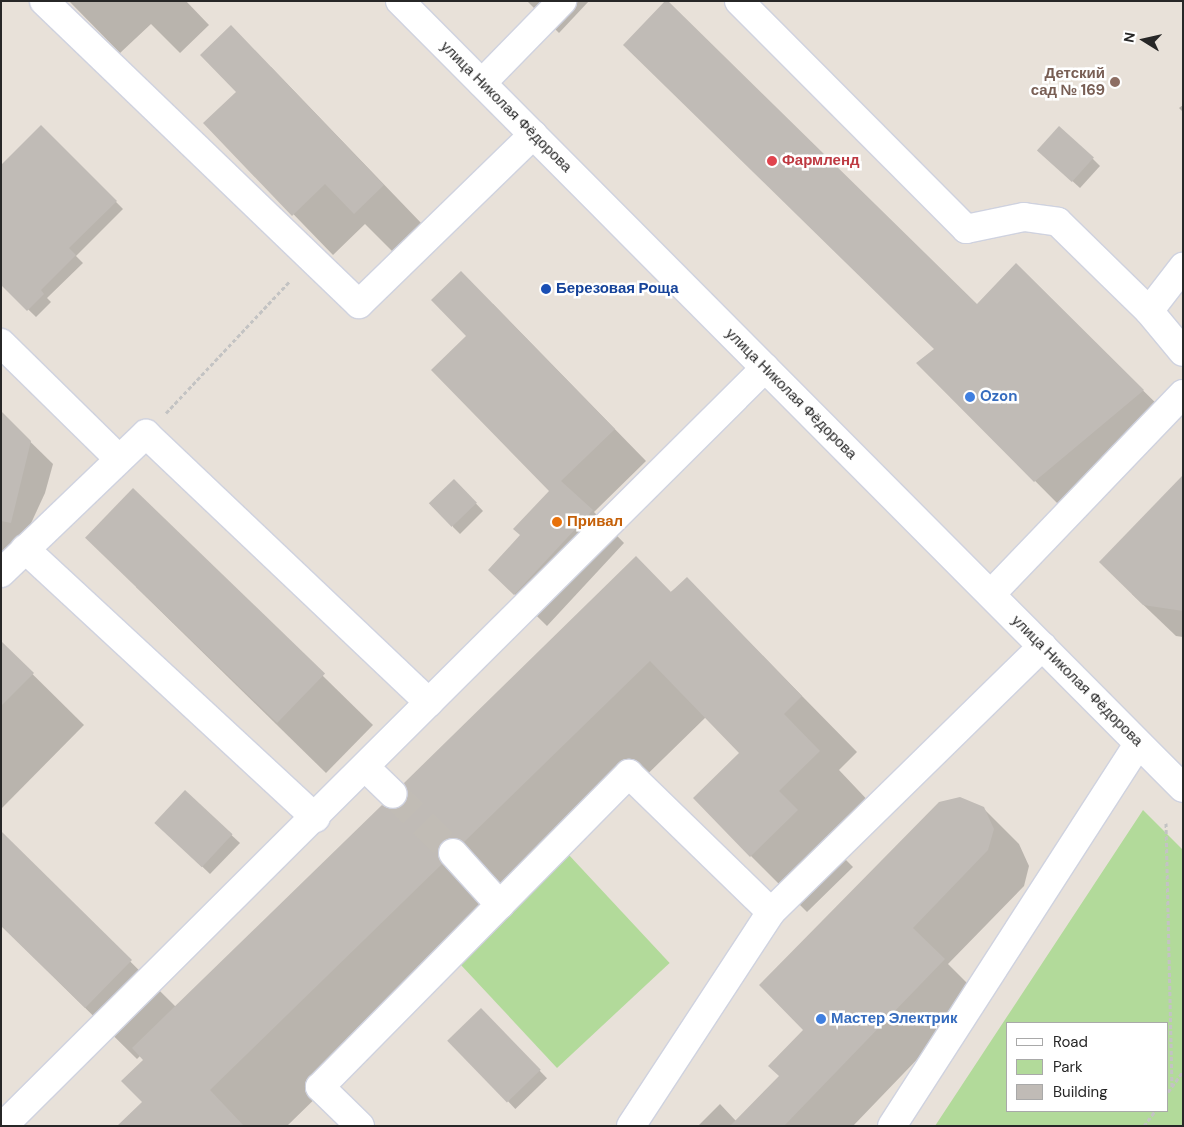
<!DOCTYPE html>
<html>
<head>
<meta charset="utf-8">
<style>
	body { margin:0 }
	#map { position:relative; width:1184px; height:1127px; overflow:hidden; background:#e8e1d9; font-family:"DM Sans",sans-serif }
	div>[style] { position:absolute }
	.green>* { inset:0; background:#b2da9a; transform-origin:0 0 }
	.shadow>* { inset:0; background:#0003; transform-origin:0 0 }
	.building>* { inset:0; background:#c0bbb6; transform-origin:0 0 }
	.minor-tunnel>* { height:28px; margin-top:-14px; transform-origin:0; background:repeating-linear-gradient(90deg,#c1bcb5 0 28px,transparent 0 42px) }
	.path>* { height:3px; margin-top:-1.5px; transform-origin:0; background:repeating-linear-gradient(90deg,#c3c3c3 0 4px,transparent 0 6.5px) }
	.roads { filter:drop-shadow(1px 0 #cfd2df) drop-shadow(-1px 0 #cfd2df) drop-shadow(0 1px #cfd2df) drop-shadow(0 -1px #cfd2df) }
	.minor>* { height:28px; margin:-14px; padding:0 14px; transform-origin:14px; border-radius:14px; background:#fff }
	.dots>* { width:14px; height:14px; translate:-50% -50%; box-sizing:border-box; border:2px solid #fff; border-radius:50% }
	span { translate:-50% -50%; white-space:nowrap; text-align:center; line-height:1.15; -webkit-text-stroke:5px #fff; paint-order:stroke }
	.education-label { font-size:15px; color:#785e54; font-weight:700 }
	.right { translate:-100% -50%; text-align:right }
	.street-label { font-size:15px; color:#272727 }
	.health-label { font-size:15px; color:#be3a42; font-weight:700 }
	.left { translate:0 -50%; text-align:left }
	.transit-label { font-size:15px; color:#164399; font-weight:700 }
	.shop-label { font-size:15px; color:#366cbe; font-weight:700 }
	.food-label { font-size:15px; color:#c56008; font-weight:700 }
	.frame { position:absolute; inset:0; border:2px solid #272727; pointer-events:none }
	.legend { position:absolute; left:1006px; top:1022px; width:162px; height:90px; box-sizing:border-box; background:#fff; border:1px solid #a9a9a9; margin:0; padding:6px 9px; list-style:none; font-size:15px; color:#272727 }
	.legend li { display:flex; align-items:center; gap:10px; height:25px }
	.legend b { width:25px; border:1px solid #a9a9a9 }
	.north { position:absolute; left:1119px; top:15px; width:50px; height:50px; -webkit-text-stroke:4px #fff; paint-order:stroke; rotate:280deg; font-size:14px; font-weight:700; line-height:20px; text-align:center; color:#272727 }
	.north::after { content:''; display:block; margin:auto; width:18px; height:22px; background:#272727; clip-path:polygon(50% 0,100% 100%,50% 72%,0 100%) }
</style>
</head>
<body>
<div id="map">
	<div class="green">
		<i style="clip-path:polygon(evenodd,1143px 810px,1183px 850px,1183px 1126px,935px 1126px,1143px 810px,1008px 1023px,1168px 1023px,1168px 1111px,1008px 1111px,1008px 1023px)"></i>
		<i style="left:568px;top:854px;width:149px;height:154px;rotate:47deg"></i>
	</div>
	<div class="shadow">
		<i style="clip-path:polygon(69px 1px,186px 1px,209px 25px,180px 53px,151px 24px,120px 53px)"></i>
		<i style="clip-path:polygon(527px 1px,589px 1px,559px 33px)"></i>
		<i style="clip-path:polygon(271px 67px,423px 225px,394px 253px,365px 224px,333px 255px,205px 123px)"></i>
		<i style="clip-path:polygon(1183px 105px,1183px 112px,1179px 108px)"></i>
		<i style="clip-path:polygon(41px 126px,123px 209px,76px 256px,83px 263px,47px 298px,51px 302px,36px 317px,1px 283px)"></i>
		<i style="clip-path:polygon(1046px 157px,1093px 159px,1100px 166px,1080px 188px)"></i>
		<i style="clip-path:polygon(1016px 265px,1173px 420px,1065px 511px,918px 363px,935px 350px)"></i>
		<i style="clip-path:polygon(493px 304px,646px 461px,594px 512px,624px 543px,547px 626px,490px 570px,522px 536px,551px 491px,468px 336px)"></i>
		<i style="clip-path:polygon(1px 413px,53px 464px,45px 493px,27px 532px,1px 558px)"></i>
		<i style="clip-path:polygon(1183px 476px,1183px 637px,1176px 636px,1132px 594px)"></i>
		<i style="clip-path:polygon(454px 480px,483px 511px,460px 534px,453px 527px)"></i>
		<i style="clip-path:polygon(133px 490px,373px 725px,326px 773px,136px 587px)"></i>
		<i style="clip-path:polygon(687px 579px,857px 752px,839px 770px,875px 808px,834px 848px,853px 867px,807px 912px,751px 856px,741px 753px,706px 717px,287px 1126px,131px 1126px,144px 1102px,145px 1060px,141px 1055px,137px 1059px,1px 925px,1px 833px,176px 1007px,390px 811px,405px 806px)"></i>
		<i style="clip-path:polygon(1px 643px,84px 725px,1px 809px)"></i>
		<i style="clip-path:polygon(185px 792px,240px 843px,210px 874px,164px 830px)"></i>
		<i style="clip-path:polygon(983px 808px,1019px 844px,1029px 866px,1024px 886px,948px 964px,979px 995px,853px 1126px,698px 1126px,720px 1104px,736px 1121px,780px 1076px,805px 1030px)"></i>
		<i style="left:481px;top:1010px;width:95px;height:44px;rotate:46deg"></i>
	</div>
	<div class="building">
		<i style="clip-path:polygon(665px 1px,668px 1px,977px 304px,1016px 263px,1144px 390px,1034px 482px,916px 363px,934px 349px,623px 45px)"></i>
		<i style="clip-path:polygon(231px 25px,384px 185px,354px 214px,325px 184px,292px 216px,203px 123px,236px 92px,200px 55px)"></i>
		<i style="clip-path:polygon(41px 125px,117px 201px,69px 248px,76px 255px,41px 290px,44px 294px,27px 311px,1px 285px,1px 165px)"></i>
		<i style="left:1059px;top:126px;width:47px;height:33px;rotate:42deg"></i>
		<i style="clip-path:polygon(461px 271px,615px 429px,561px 481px,593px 510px,514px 595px,488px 570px,520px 535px,513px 529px,549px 491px,431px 370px,466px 336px,431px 300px)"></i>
		<i style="clip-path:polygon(1px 411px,31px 441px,11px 523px,1px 521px)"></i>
		<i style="clip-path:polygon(1183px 475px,1183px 611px,1143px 605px,1099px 562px)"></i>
		<i style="left:454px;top:479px;width:33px;height:35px;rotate:46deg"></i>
		<i style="left:133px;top:488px;width:267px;height:69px;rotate:44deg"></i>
		<i style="clip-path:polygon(636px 556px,671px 592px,687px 577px,802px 696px,784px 714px,820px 751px,779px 791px,798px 810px,750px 857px,693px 798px,739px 753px,650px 661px,464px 842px,450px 838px,442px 842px,438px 856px,442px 864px,210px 1090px,244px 1126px,117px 1126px,142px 1102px,121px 1081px,143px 1060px,132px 1048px,382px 805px,390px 809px,404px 805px,408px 797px,404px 783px)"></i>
		<i style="clip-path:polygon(1px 641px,34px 673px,1px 706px)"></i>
		<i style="left:185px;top:790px;width:65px;height:45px;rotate:43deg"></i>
		<i style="clip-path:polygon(960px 797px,984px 807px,994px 829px,988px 850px,913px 928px,945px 959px,784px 1126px,730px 1126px,779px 1076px,768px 1066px,803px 1030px,759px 985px,939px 802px)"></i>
		<i style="clip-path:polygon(1px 831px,132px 960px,85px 1008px,1px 926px)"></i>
		<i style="left:481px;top:1008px;width:86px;height:47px;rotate:46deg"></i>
	</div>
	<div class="minor-tunnel">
		<i style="left:393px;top:794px;width:84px;rotate:44.5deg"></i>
	</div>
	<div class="path">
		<i style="left:166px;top:413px;width:181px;rotate:-46.8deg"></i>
		<i style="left:1166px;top:823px;width:264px;rotate:88.7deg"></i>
		<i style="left:1168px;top:1092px;width:26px;rotate:-54deg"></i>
		<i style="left:1144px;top:1126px;width:19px;rotate:-54deg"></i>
	</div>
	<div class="roads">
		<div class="minor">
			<i style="left:44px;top:1px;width:437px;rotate:43.9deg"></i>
			<i style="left:359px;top:304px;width:243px;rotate:-44.2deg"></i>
			<i style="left:400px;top:1px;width:1110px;rotate:45.15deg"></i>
			<i style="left:739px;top:1px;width:322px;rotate:45.1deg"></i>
			<i style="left:966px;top:229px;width:59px;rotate:-11.7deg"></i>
			<i style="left:1024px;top:217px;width:34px;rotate:8deg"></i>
			<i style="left:1058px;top:222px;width:127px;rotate:44.4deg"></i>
			<i style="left:1149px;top:311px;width:53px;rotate:50.3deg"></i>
			<i style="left:482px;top:83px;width:115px;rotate:-45.7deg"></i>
			<i style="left:1149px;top:311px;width:56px;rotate:-52.3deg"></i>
			<i style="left:1px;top:343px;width:165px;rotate:44.5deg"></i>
			<i style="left:25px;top:549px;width:396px;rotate:42.8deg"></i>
			<i style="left:1px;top:573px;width:201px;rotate:-43.8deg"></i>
			<i style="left:146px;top:434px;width:390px;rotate:43.5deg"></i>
			<i style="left:991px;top:594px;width:277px;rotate:-46.2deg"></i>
			<i style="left:366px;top:768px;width:37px;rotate:44deg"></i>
			<i style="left:453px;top:853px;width:70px;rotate:47.9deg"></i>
			<i style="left:3px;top:1126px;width:1075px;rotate:-44.85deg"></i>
			<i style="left:360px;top:1126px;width:56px;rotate:-135.7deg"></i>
			<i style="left:320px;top:1087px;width:440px;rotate:-45.4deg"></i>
			<i style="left:629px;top:774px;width:198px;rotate:44.2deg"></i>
			<i style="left:631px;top:1126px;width:256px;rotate:-56.8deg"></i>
			<i style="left:771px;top:912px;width:380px;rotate:-44.4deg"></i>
			<i style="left:892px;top:1126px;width:454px;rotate:-57.2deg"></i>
		</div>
	</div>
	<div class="dots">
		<i style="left:1115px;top:82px;background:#8d6e63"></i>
		<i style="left:772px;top:161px;background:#e0444e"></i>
		<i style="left:546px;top:289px;background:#1a4fb4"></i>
		<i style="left:970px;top:397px;background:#3f7fe0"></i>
		<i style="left:557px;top:522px;background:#e8710a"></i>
		<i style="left:821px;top:1019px;background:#3f7fe0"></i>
	</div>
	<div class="education-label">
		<span class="right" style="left:1105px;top:82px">Детский<br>сад № 169</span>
	</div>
	<div class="street-label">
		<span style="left:506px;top:107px;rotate:45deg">улица Николая Фёдорова</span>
		<span style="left:791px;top:394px;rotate:45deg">улица Николая Фёдорова</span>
		<span style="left:1077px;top:681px;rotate:45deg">улица Николая Фёдорова</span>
	</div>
	<div class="health-label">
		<span class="left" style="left:782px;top:161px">Фармленд</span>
	</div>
	<div class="transit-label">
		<span class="left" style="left:556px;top:289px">Березовая Роща</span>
	</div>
	<div class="shop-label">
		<span class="left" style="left:980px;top:397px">Ozon</span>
		<span class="left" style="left:831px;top:1019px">Мастер Электрик</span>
	</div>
	<div class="food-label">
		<span class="left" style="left:567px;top:522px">Привал</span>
	</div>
	<div class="frame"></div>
	<ul class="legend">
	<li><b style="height:6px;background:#fff"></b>Road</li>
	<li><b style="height:14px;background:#b2da9a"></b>Park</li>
	<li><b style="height:14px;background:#c0bbb6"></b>Building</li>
	</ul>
	<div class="north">N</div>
</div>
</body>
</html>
